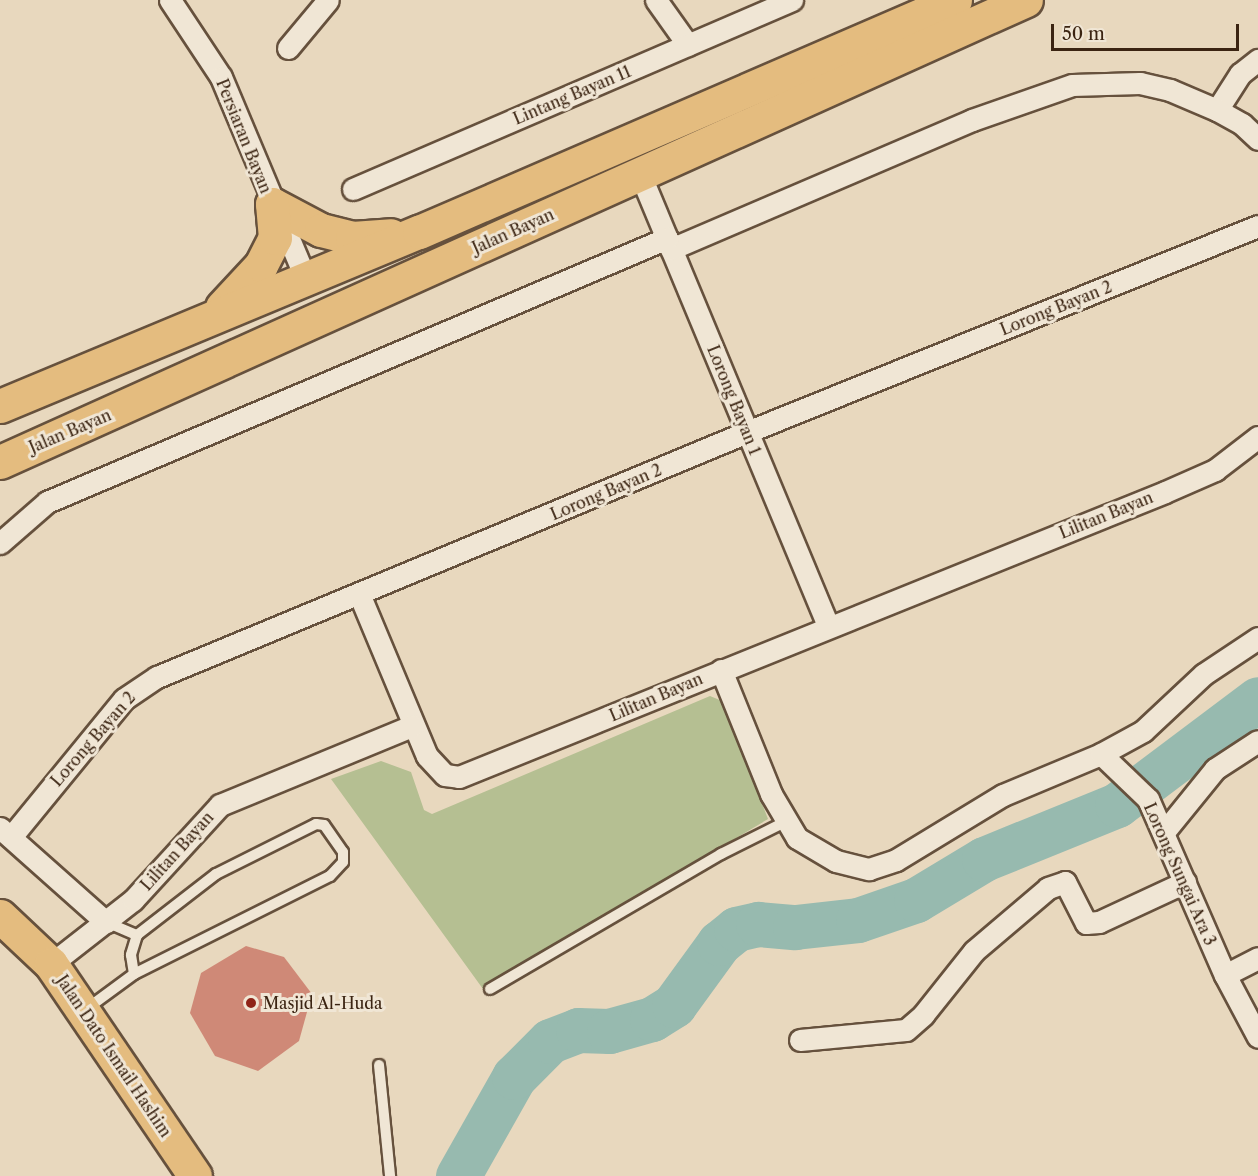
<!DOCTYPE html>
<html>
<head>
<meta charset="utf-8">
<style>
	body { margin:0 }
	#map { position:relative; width:1258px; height:1176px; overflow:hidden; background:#e8d8be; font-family:"Libre Caslon Text",serif }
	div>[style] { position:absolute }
	.green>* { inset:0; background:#b5bf92 }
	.river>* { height:45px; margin:-22.5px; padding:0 22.5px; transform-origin:22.5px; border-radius:22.5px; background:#97baaf }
	.building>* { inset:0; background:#cf8977 }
	.roads { filter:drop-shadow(2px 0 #66513d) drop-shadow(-2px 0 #66513d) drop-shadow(0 2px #66513d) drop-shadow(0 -2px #66513d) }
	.service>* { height:10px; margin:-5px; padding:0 5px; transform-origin:5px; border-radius:5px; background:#f0e6d5 }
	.minor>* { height:21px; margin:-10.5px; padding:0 10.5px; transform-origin:10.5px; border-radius:10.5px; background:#f0e6d5 }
	.primary>* { height:33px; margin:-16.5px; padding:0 16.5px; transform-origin:16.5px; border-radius:16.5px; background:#e4bc7f }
	.dots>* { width:16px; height:16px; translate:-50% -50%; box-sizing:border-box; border:3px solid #f0e6d5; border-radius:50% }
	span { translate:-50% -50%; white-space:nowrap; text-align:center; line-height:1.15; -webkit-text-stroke:6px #f0e6d5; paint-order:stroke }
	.street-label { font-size:16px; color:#3b2412 }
	.poi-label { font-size:16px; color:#3b2412 }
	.left { translate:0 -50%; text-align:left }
	.scale { position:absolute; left:1051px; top:24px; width:188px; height:27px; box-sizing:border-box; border:3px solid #3b2412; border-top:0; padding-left:8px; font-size:18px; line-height:21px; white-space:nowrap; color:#3b2412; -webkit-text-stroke:4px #f0e6d5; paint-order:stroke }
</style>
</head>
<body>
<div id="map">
	<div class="green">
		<i style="clip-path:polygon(710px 696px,722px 701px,768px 819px,483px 989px,331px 779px,381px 761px,411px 772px,424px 810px,432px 814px)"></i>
	</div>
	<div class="river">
		<i style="left:458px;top:1176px;width:114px;rotate:-60.5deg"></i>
		<i style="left:514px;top:1077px;width:51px;rotate:-45deg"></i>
		<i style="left:550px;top:1041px;width:30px;rotate:-21deg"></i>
		<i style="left:578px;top:1030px;width:31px;rotate:2deg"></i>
		<i style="left:609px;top:1031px;width:45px;rotate:-15.6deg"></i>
		<i style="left:652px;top:1019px;width:26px;rotate:-32deg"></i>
		<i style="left:674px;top:1005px;width:77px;rotate:-54deg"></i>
		<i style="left:719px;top:943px;width:22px;rotate:-39deg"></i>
		<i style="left:736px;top:929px;width:23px;rotate:-13deg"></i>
		<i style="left:758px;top:924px;width:37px;rotate:5deg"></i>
		<i style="left:795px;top:927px;width:63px;rotate:-6.3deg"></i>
		<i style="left:858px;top:920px;width:61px;rotate:-19deg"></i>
		<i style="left:916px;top:900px;width:79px;rotate:-31.1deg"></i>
		<i style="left:984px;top:859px;width:144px;rotate:-22.1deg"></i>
		<i style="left:1117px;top:805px;width:176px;rotate:-36.9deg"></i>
	</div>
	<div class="building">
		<i style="clip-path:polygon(246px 946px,284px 957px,312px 994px,299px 1041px,258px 1071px,215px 1056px,190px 1013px,201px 973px)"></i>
	</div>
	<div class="roads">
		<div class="service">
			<i style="left:106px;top:922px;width:34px;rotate:23deg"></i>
			<i style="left:490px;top:989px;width:268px;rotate:-30.3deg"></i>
			<i style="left:721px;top:854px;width:72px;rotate:-26.6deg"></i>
			<i style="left:85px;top:1010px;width:61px;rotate:-36.3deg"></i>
			<i style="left:134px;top:974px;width:219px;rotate:-26.6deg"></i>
			<i style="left:330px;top:876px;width:19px;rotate:-47deg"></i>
			<i style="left:343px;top:862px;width:10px;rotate:-90deg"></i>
			<i style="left:343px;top:852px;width:33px;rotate:-125deg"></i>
			<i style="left:324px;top:825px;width:8px;rotate:-173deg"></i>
			<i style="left:316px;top:824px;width:112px;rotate:153.4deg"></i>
			<i style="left:216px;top:874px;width:100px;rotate:142.3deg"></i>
			<i style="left:137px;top:935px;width:21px;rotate:107deg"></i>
			<i style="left:131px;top:955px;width:19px;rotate:81deg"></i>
			<i style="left:379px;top:1065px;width:112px;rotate:84.3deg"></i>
		</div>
		<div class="minor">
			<i style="left:170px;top:0;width:92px;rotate:56.5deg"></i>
			<i style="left:221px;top:77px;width:219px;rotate:67.2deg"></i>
			<i style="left:656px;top:0;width:55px;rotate:54.6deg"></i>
			<i style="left:288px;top:48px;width:62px;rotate:-50.2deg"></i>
			<i style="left:1217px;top:110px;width:43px;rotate:-57.4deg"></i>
			<i style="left:1240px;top:74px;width:23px;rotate:-38deg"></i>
			<i style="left:640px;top:174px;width:490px;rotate:67.4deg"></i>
			<i style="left:353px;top:189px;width:478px;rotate:-23.3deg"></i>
			<i style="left:671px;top:249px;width:327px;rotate:-23.2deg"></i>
			<i style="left:972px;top:120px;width:106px;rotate:-19.3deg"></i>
			<i style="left:1072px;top:85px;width:68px;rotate:-1.7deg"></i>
			<i style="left:1140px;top:83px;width:31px;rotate:13deg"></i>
			<i style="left:1170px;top:90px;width:51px;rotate:23.1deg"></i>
			<i style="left:1217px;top:110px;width:29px;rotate:29deg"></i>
			<i style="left:1242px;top:124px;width:22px;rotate:43deg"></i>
			<i style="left:0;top:543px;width:62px;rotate:-41.1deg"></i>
			<i style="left:47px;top:502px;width:674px;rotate:-23.06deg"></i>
			<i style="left:360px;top:596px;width:173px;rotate:67.3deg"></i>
			<i style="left:427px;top:756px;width:26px;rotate:47deg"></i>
			<i style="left:445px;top:775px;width:14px;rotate:8deg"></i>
			<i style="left:459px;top:777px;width:761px;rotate:-21.98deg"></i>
			<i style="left:1165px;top:492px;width:55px;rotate:-23.7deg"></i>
			<i style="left:1215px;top:470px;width:54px;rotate:-37.5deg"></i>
			<i style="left:721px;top:670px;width:134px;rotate:68deg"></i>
			<i style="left:771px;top:794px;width:51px;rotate:59.4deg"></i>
			<i style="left:797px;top:838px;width:45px;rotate:30.5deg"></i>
			<i style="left:836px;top:861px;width:34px;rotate:14deg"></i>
			<i style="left:869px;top:869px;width:28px;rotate:-18deg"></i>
			<i style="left:896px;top:860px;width:125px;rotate:-31.3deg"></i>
			<i style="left:1003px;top:795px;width:106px;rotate:-22.7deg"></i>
			<i style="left:1101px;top:754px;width:48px;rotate:-28.7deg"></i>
			<i style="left:1143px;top:731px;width:83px;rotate:-43.1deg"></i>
			<i style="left:1204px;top:674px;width:65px;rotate:-33.7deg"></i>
			<i style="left:1101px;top:754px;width:65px;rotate:43.8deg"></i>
			<i style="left:1148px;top:799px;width:192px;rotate:66.4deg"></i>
			<i style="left:1225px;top:975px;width:70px;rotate:62deg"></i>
			<i style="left:0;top:828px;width:142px;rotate:41.6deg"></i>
			<i style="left:1164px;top:832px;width:81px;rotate:-51deg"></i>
			<i style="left:1215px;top:769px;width:51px;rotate:-33.1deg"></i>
			<i style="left:11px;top:837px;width:178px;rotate:-50.7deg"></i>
			<i style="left:124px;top:699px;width:40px;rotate:-34deg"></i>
			<i style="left:157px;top:677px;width:639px;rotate:-22.55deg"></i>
			<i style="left:747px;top:432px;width:551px;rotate:-21.96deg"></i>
			<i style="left:51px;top:964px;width:104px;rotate:-38deg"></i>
			<i style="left:133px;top:900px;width:129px;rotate:-47.5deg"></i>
			<i style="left:220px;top:805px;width:208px;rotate:-22.4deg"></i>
			<i style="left:1225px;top:975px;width:37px;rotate:-27deg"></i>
			<i style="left:800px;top:1040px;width:106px;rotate:-5.4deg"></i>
			<i style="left:906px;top:1030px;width:23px;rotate:-41deg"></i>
			<i style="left:923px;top:1015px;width:82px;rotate:-51.4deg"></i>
			<i style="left:974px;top:951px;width:97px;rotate:-40.4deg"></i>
			<i style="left:1048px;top:888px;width:18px;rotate:-19deg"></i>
			<i style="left:1065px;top:882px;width:46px;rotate:62.9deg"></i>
			<i style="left:1086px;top:923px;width:13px;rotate:-4deg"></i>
			<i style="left:1099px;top:922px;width:95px;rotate:-24.9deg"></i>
		</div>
		<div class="primary">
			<i style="left:272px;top:204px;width:55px;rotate:28deg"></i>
			<i style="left:321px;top:230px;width:32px;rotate:14deg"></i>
			<i style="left:352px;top:238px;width:39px;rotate:-4deg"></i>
			<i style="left:222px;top:307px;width:57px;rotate:-47.1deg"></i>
			<i style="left:261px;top:265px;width:30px;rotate:-63deg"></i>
			<i style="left:275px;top:238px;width:34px;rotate:-95deg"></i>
			<i style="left:0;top:406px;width:454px;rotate:-22.6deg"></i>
			<i style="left:419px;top:232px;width:584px;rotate:-23.4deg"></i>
			<i style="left:0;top:462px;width:1125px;rotate:-24.24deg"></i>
			<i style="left:0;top:916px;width:70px;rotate:43.3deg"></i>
			<i style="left:51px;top:964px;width:256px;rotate:55.8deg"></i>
		</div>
	</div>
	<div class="dots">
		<i style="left:251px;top:1003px;background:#8f2418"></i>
	</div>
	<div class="street-label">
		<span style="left:572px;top:95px;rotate:-23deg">Lintang Bayan 11</span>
		<span style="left:244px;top:136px;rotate:68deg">Persiaran Bayan</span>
		<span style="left:513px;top:231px;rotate:-24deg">Jalan Bayan</span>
		<span style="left:1056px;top:308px;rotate:-22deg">Lorong Bayan 2</span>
		<span style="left:734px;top:400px;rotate:68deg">Lorong Bayan 1</span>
		<span style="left:70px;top:431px;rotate:-23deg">Jalan Bayan</span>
		<span style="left:606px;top:492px;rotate:-23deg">Lorong Bayan 2</span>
		<span style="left:1106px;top:515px;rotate:-22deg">Lilitan Bayan</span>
		<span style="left:656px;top:697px;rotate:-23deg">Lilitan Bayan</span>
		<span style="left:93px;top:739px;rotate:-49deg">Lorong Bayan 2</span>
		<span style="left:177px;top:851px;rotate:-48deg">Lilitan Bayan</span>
		<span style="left:1180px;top:874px;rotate:66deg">Lorong Sungai Ara 3</span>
		<span style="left:114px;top:1056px;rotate:56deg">Jalan Dato Ismail Hashim</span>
	</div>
	<div class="poi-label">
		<span class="left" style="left:263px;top:1003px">Masjid Al-Huda</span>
	</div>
	<div class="scale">50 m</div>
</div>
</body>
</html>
